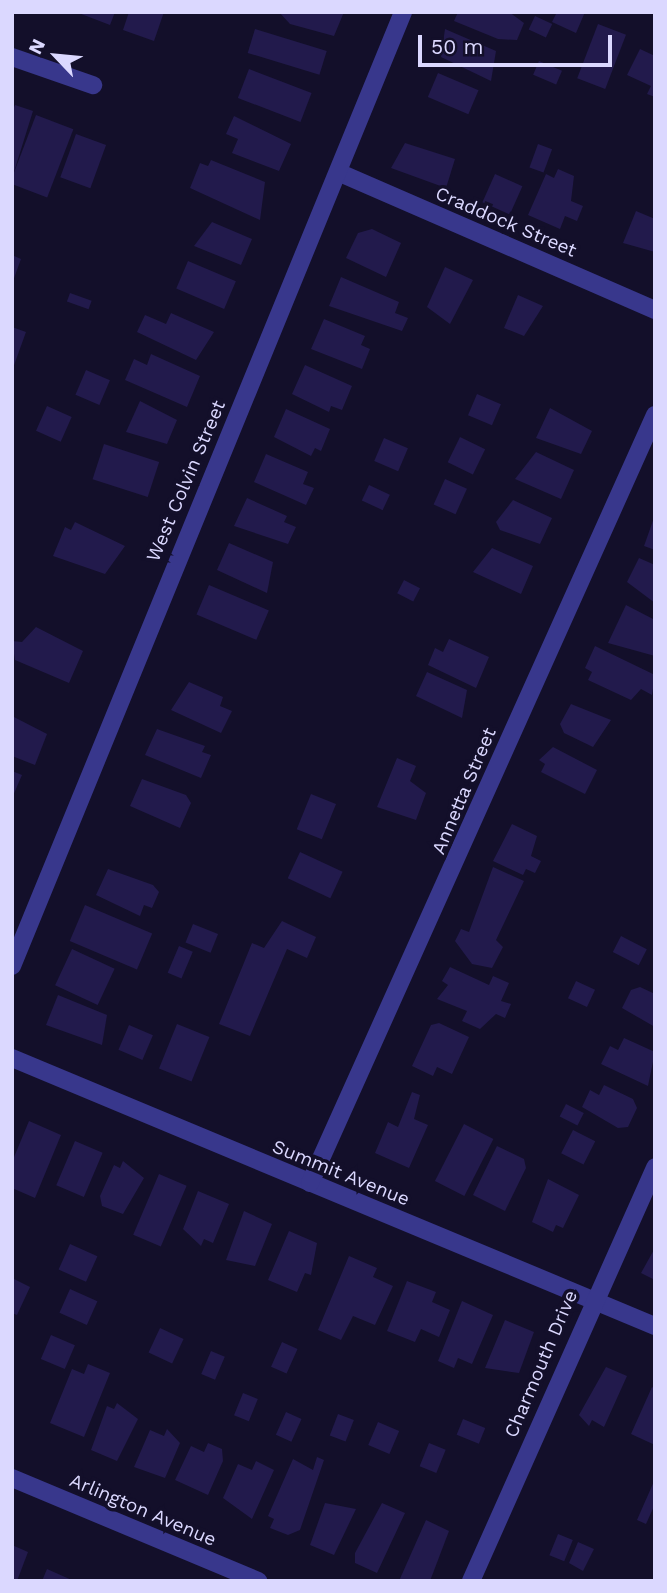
<!DOCTYPE html>
<html>
<head>
<meta charset="utf-8">
<style>
	body { margin:0 }
	#map { position:relative; width:667px; height:1593px; overflow:hidden; background:#130f2a; font-family:"Work Sans",sans-serif }
	div>[style] { position:absolute }
	.building>* { inset:0; background:#221a4c; transform-origin:0 0 }
	.minor>* { height:18px; margin:-9px; padding:0 9px; transform-origin:9px; border-radius:9px; background:#38378c }
	span { translate:-50% -50%; white-space:nowrap; text-align:center; line-height:1.15; -webkit-text-stroke:7px #130f2a; paint-order:stroke }
	.street-label { font-size:19px; color:#dbd8ff }
	.frame { position:absolute; inset:0; border:14px solid #dbd8ff; pointer-events:none }
	.north { position:absolute; left:21px; top:21px; width:70px; height:70px; -webkit-text-stroke:5px #130f2a; paint-order:stroke; rotate:296deg; font-size:19px; font-weight:700; line-height:28px; text-align:center; color:#dbd8ff }
	.north::after { content:''; display:block; margin:auto; width:24px; height:32px; background:#dbd8ff; clip-path:polygon(50% 0,100% 100%,50% 72%,0 100%) }
	.scale { position:absolute; left:418px; top:35px; width:194px; height:32px; box-sizing:border-box; border:4px solid #dbd8ff; border-top:0; padding-left:9px; font-size:21px; line-height:24px; white-space:nowrap; color:#dbd8ff; -webkit-text-stroke:5px #130f2a; paint-order:stroke }
</style>
</head>
<body>
<div id="map">
	<div class="building">
		<i style="clip-path:polygon(76px 12px,115px 12px,110px 25px)"></i>
		<i style="clip-path:polygon(129px 12px,164px 12px,154px 41px,123px 30px)"></i>
		<i style="clip-path:polygon(279px 12px,344px 12px,334px 36px,290px 24px)"></i>
		<i style="clip-path:polygon(458px 12px,509px 12px,524px 23px,517px 40px,498px 39px,454px 21px)"></i>
		<i style="clip-path:polygon(557px 12px,585px 12px,576px 33px,552px 22px)"></i>
		<i style="left:535px;top:16px;width:19px;height:15px;rotate:25deg"></i>
		<i style="left:598px;top:24px;width:30px;height:58px;rotate:21deg"></i>
		<i style="left:255px;top:29px;width:75px;height:25px;rotate:17deg"></i>
		<i style="clip-path:polygon(445px 29px,496px 51px,491px 81px,441px 57px)"></i>
		<i style="clip-path:polygon(640px 49px,655px 56px,655px 97px,647px 94px,651px 86px,627px 75px)"></i>
		<i style="left:539px;top:61px;width:25px;height:15px;rotate:23deg"></i>
		<i style="left:249px;top:69px;width:67px;height:31px;rotate:21deg"></i>
		<i style="left:438px;top:73px;width:44px;height:26px;rotate:23deg"></i>
		<i style="clip-path:polygon(15px 105px,33px 111px,13px 175px,12px 112px)"></i>
		<i style="left:36px;top:115px;width:40px;height:73px;rotate:21deg"></i>
		<i style="clip-path:polygon(234px 116px,291px 144px,279px 171px,232px 153px,238px 139px,226px 134px)"></i>
		<i style="left:76px;top:134px;width:32px;height:46px;rotate:20deg"></i>
		<i style="clip-path:polygon(405px 143px,455px 159px,446px 188px,391px 168px)"></i>
		<i style="left:538px;top:144px;width:15px;height:25px;rotate:20deg"></i>
		<i style="clip-path:polygon(211px 160px,265px 182px,260px 220px,190px 188px,200px 163px,208px 166px)"></i>
		<i style="clip-path:polygon(558px 169px,574px 176px,571px 201px,583px 206px,577px 221px,565px 216px,560px 229px,528px 215px,546px 174px,554px 178px)"></i>
		<i style="left:495px;top:174px;width:30px;height:31px;rotate:24deg"></i>
		<i style="clip-path:polygon(636px 211px,655px 219px,655px 252px,623px 243px)"></i>
		<i style="clip-path:polygon(212px 222px,252px 239px,241px 265px,194px 246px)"></i>
		<i style="clip-path:polygon(372px 229px,401px 243px,386px 277px,346px 258px,358px 233px)"></i>
		<i style="clip-path:polygon(12px 255px,21px 259px,13px 281px,12px 281px)"></i>
		<i style="left:188px;top:261px;width:52px;height:30px;rotate:23deg"></i>
		<i style="clip-path:polygon(445px 267px,473px 280px,450px 324px,427px 307px)"></i>
		<i style="clip-path:polygon(341px 277px,399px 302px,395px 313px,408px 318px,402px 331px,329px 306px)"></i>
		<i style="left:70px;top:293px;width:23px;height:9px;rotate:20deg"></i>
		<i style="clip-path:polygon(518px 295px,543px 306px,524px 336px,504px 328px)"></i>
		<i style="clip-path:polygon(171px 313px,214px 332px,196px 360px,137px 332px,145px 315px,166px 324px)"></i>
		<i style="clip-path:polygon(324px 319px,365px 336px,361px 345px,370px 349px,362px 369px,311px 349px)"></i>
		<i style="clip-path:polygon(12px 327px,26px 332px,13px 368px,12px 368px)"></i>
		<i style="clip-path:polygon(151px 354px,200px 376px,187px 407px,125px 380px,134px 359px,147px 365px)"></i>
		<i style="clip-path:polygon(305px 365px,352px 386px,342px 410px,331px 406px,329px 412px,292px 394px)"></i>
		<i style="left:86px;top:370px;width:26px;height:27px;rotate:23deg"></i>
		<i style="left:477px;top:394px;width:26px;height:23px;rotate:23deg"></i>
		<i style="clip-path:polygon(140px 401px,177px 420px,167px 444px,126px 432px)"></i>
		<i style="left:47px;top:406px;width:27px;height:27px;rotate:24deg"></i>
		<i style="clip-path:polygon(550px 408px,592px 431px,581px 454px,536px 438px)"></i>
		<i style="clip-path:polygon(286px 409px,330px 429px,321px 451px,315px 448px,311px 456px,274px 437px)"></i>
		<i style="left:460px;top:437px;width:28px;height:28px;rotate:26deg"></i>
		<i style="left:384px;top:438px;width:26px;height:25px;rotate:23deg"></i>
		<i style="left:104px;top:444px;width:58px;height:37px;rotate:18deg"></i>
		<i style="clip-path:polygon(536px 452px,574px 470px,561px 499px,515px 479px)"></i>
		<i style="clip-path:polygon(266px 454px,308px 472px,303px 484px,314px 488px,306px 505px,254px 482px)"></i>
		<i style="left:445px;top:479px;width:24px;height:28px;rotate:24deg"></i>
		<i style="left:369px;top:485px;width:23px;height:17px;rotate:25deg"></i>
		<i style="clip-path:polygon(247px 498px,287px 516px,284px 522px,296px 527px,288px 544px,234px 526px)"></i>
		<i style="clip-path:polygon(513px 500px,552px 518px,540px 544px,500px 530px,496px 522px)"></i>
		<i style="clip-path:polygon(655px 515px,655px 550px,644px 546px)"></i>
		<i style="clip-path:polygon(75px 522px,125px 546px,105px 574px,53px 556px,65px 527px,71px 530px)"></i>
		<i style="clip-path:polygon(229px 543px,273px 562px,267px 593px,217px 570px)"></i>
		<i style="clip-path:polygon(492px 548px,533px 566px,521px 594px,473px 572px)"></i>
		<i style="clip-path:polygon(639px 558px,655px 565px,655px 603px,627px 582px)"></i>
		<i style="left:404px;top:580px;width:18px;height:15px;rotate:27deg"></i>
		<i style="left:209px;top:585px;width:65px;height:32px;rotate:23deg"></i>
		<i style="clip-path:polygon(626px 605px,655px 620px,655px 656px,608px 643px)"></i>
		<i style="clip-path:polygon(36px 627px,83px 651px,69px 683px,15px 660px,12px 641px,22px 642px)"></i>
		<i style="clip-path:polygon(449px 639px,489px 657px,476px 688px,428px 665px,435px 648px,443px 652px)"></i>
		<i style="clip-path:polygon(595px 646px,655px 675px,652px 695px,641px 689px,631px 700px,588px 680px,592px 672px,585px 668px)"></i>
		<i style="clip-path:polygon(427px 672px,467px 690px,462px 718px,416px 696px)"></i>
		<i style="clip-path:polygon(189px 682px,223px 697px,220px 706px,232px 711px,221px 733px,171px 710px)"></i>
		<i style="clip-path:polygon(571px 704px,611px 720px,593px 747px,564px 733px,560px 724px)"></i>
		<i style="clip-path:polygon(12px 716px,47px 734px,35px 765px,12px 756px)"></i>
		<i style="clip-path:polygon(157px 729px,205px 746px,202px 752px,211px 755px,201px 778px,145px 755px)"></i>
		<i style="clip-path:polygon(553px 747px,597px 770px,585px 794px,541px 772px,545px 764px,539px 760px)"></i>
		<i style="clip-path:polygon(397px 758px,416px 766px,410px 781px,426px 793px,416px 820px,377px 807px)"></i>
		<i style="clip-path:polygon(12px 771px,22px 775px,12px 798px)"></i>
		<i style="clip-path:polygon(142px 779px,186px 795px,191px 803px,180px 828px,130px 806px)"></i>
		<i style="left:311px;top:794px;width:27px;height:38px;rotate:22deg"></i>
		<i style="clip-path:polygon(512px 824px,537px 836px,531px 856px,541px 861px,535px 873px,526px 869px,523px 875px,493px 861px)"></i>
		<i style="left:300px;top:852px;width:47px;height:29px;rotate:25deg"></i>
		<i style="clip-path:polygon(493px 867px,524px 881px,496px 940px,503px 947px,492px 968px,472px 964px,455px 941px,461px 929px,469px 932px)"></i>
		<i style="clip-path:polygon(108px 869px,153px 885px,159px 892px,152px 908px,144px 905px,140px 916px,96px 895px)"></i>
		<i style="left:85px;top:905px;width:73px;height:39px;rotate:23deg"></i>
		<i style="clip-path:polygon(282px 921px,316px 937px,307px 958px,287px 949px,250px 1036px,219px 1024px,252px 943px,264px 948px)"></i>
		<i style="left:193px;top:924px;width:27px;height:20px;rotate:22deg"></i>
		<i style="left:621px;top:936px;width:29px;height:18px;rotate:27deg"></i>
		<i style="left:179px;top:946px;width:15px;height:29px;rotate:23deg"></i>
		<i style="left:72px;top:949px;width:47px;height:40px;rotate:25deg"></i>
		<i style="clip-path:polygon(450px 967px,489px 985px,493px 976px,509px 983px,501px 1001px,511px 1004px,505px 1018px,496px 1014px,480px 1029px,462px 1021px,467px 1011px,437px 999px,448px 985px,442px 981px)"></i>
		<i style="left:576px;top:981px;width:21px;height:19px;rotate:25deg"></i>
		<i style="clip-path:polygon(640px 987px,655px 994px,655px 1027px,622px 1008px,631px 990px)"></i>
		<i style="clip-path:polygon(58px 995px,107px 1015px,102px 1045px,46px 1025px)"></i>
		<i style="clip-path:polygon(439px 1023px,469px 1037px,452px 1074px,437px 1067px,433px 1076px,412px 1066px,431px 1025px)"></i>
		<i style="left:177px;top:1024px;width:35px;height:48px;rotate:22deg"></i>
		<i style="left:129px;top:1025px;width:26px;height:27px;rotate:23deg"></i>
		<i style="clip-path:polygon(624px 1038px,655px 1052px,648px 1086px,601px 1064px,610px 1046px,618px 1050px)"></i>
		<i style="clip-path:polygon(604px 1085px,633px 1099px,637px 1108px,628px 1127px,618px 1128px,582px 1107px,590px 1090px,599px 1095px)"></i>
		<i style="clip-path:polygon(412px 1092px,420px 1095px,414px 1119px,428px 1125px,409px 1168px,375px 1153px,388px 1122px,398px 1127px)"></i>
		<i style="left:566px;top:1104px;width:20px;height:14px;rotate:27deg"></i>
		<i style="clip-path:polygon(29px 1121px,61px 1135px,35px 1198px,12px 1188px,12px 1162px)"></i>
		<i style="left:464px;top:1124px;width:33px;height:64px;rotate:27deg"></i>
		<i style="left:573px;top:1130px;width:25px;height:26px;rotate:27deg"></i>
		<i style="left:75px;top:1141px;width:30px;height:48px;rotate:23deg"></i>
		<i style="clip-path:polygon(497px 1146px,524px 1159px,526px 1168px,505px 1211px,473px 1195px)"></i>
		<i style="clip-path:polygon(123px 1161px,144px 1178px,123px 1214px,102px 1206px,100px 1196px,114px 1165px,120px 1168px)"></i>
		<i style="left:159px;top:1174px;width:30px;height:66px;rotate:23deg"></i>
		<i style="clip-path:polygon(548px 1179px,579px 1195px,563px 1228px,556px 1225px,553px 1232px,532px 1222px)"></i>
		<i style="clip-path:polygon(198px 1191px,229px 1204px,213px 1243px,204px 1239px,201px 1246px,183px 1229px)"></i>
		<i style="clip-path:polygon(244px 1211px,272px 1224px,255px 1266px,226px 1260px)"></i>
		<i style="clip-path:polygon(289px 1231px,317px 1243px,311px 1275px,305px 1273px,297px 1292px,268px 1280px)"></i>
		<i style="left:70px;top:1244px;width:30px;height:28px;rotate:24deg"></i>
		<i style="clip-path:polygon(655px 1248px,655px 1280px,641px 1273px)"></i>
		<i style="clip-path:polygon(349px 1256px,377px 1268px,373px 1277px,393px 1286px,375px 1325px,353px 1316px,341px 1340px,318px 1330px)"></i>
		<i style="clip-path:polygon(12px 1278px,30px 1287px,17px 1315px,12px 1313px)"></i>
		<i style="clip-path:polygon(407px 1281px,436px 1292px,432px 1302px,450px 1310px,439px 1337px,421px 1329px,415px 1342px,387px 1331px)"></i>
		<i style="left:70px;top:1289px;width:30px;height:26px;rotate:24deg"></i>
		<i style="clip-path:polygon(462px 1301px,493px 1315px,472px 1364px,458px 1358px,454px 1368px,438px 1361px)"></i>
		<i style="clip-path:polygon(505px 1320px,534px 1332px,519px 1373px,485px 1368px)"></i>
		<i style="left:160px;top:1328px;width:26px;height:27px;rotate:25deg"></i>
		<i style="left:51px;top:1335px;width:26px;height:26px;rotate:23deg"></i>
		<i style="left:282px;top:1342px;width:17px;height:27px;rotate:24deg"></i>
		<i style="left:211px;top:1351px;width:15px;height:25px;rotate:23deg"></i>
		<i style="clip-path:polygon(88px 1364px,110px 1373px,84px 1437px,50px 1423px,72px 1369px,84px 1374px)"></i>
		<i style="clip-path:polygon(606px 1367px,627px 1376px,604px 1427px,592px 1420px,589px 1426px,579px 1415px)"></i>
		<i style="clip-path:polygon(652px 1387px,655px 1389px,655px 1445px,631px 1434px)"></i>
		<i style="left:243px;top:1393px;width:16px;height:24px;rotate:22deg"></i>
		<i style="clip-path:polygon(117px 1403px,138px 1419px,117px 1461px,91px 1450px,107px 1406px,114px 1409px)"></i>
		<i style="left:286px;top:1412px;width:17px;height:25px;rotate:24deg"></i>
		<i style="left:338px;top:1414px;width:17px;height:23px;rotate:21deg"></i>
		<i style="left:463px;top:1419px;width:24px;height:17px;rotate:22deg"></i>
		<i style="left:378px;top:1422px;width:23px;height:25px;rotate:23deg"></i>
		<i style="clip-path:polygon(167px 1429px,180px 1443px,165px 1478px,134px 1467px,150px 1430px,164px 1436px)"></i>
		<i style="clip-path:polygon(208px 1443px,222px 1449px,223px 1461px,208px 1495px,175px 1480px,191px 1446px,204px 1452px)"></i>
		<i style="left:429px;top:1443px;width:18px;height:25px;rotate:22deg"></i>
		<i style="clip-path:polygon(317px 1457px,324px 1460px,300px 1530px,288px 1535px,270px 1528px,274px 1519px,268px 1516px,293px 1459px,313px 1470px)"></i>
		<i style="clip-path:polygon(256px 1461px,274px 1470px,252px 1519px,223px 1498px,238px 1464px,252px 1470px)"></i>
		<i style="clip-path:polygon(655px 1479px,655px 1504px,646px 1524px,637px 1520px)"></i>
		<i style="clip-path:polygon(325px 1503px,356px 1509px,334px 1555px,310px 1545px)"></i>
		<i style="clip-path:polygon(382px 1503px,405px 1513px,377px 1573px,355px 1563px,355px 1553px)"></i>
		<i style="clip-path:polygon(426px 1520px,449px 1531px,430px 1581px,399px 1581px)"></i>
		<i style="left:558px;top:1534px;width:16px;height:23px;rotate:22deg"></i>
		<i style="clip-path:polygon(578px 1542px,594px 1549px,583px 1571px,569px 1563px)"></i>
		<i style="clip-path:polygon(12px 1545px,28px 1552px,17px 1581px,12px 1581px)"></i>
		<i style="clip-path:polygon(47px 1569px,74px 1581px,42px 1581px)"></i>
	</div>
	<div class="minor">
		<i style="left:12px;top:57px;width:86px;rotate:19.1deg"></i>
		<i style="left:340px;top:173px;width:344px;rotate:23.5deg"></i>
		<i style="left:12px;top:966px;width:1031px;rotate:-67.71deg"></i>
		<i style="left:12px;top:1058px;width:697px;rotate:22.63deg"></i>
		<i style="left:310px;top:1183px;width:842px;rotate:-65.81deg"></i>
		<i style="left:12px;top:1478px;width:267px;rotate:22.7deg"></i>
		<i style="left:471px;top:1581px;width:453px;rotate:-66deg"></i>
	</div>
	<div class="street-label">
		<span style="left:506px;top:222px;rotate:23deg">Craddock Street</span>
		<span style="left:186px;top:481px;rotate:-67deg">West Colvin Street</span>
		<span style="left:464px;top:791px;rotate:-67deg">Annetta Street</span>
		<span style="left:341px;top:1173px;rotate:22deg">Summit Avenue</span>
		<span style="left:541px;top:1364px;rotate:-67deg">Charmouth Drive</span>
		<span style="left:143px;top:1510px;rotate:23deg">Arlington Avenue</span>
	</div>
	<div class="frame"></div>
	<div class="north">N</div>
	<div class="scale">50 m</div>
</div>
</body>
</html>
